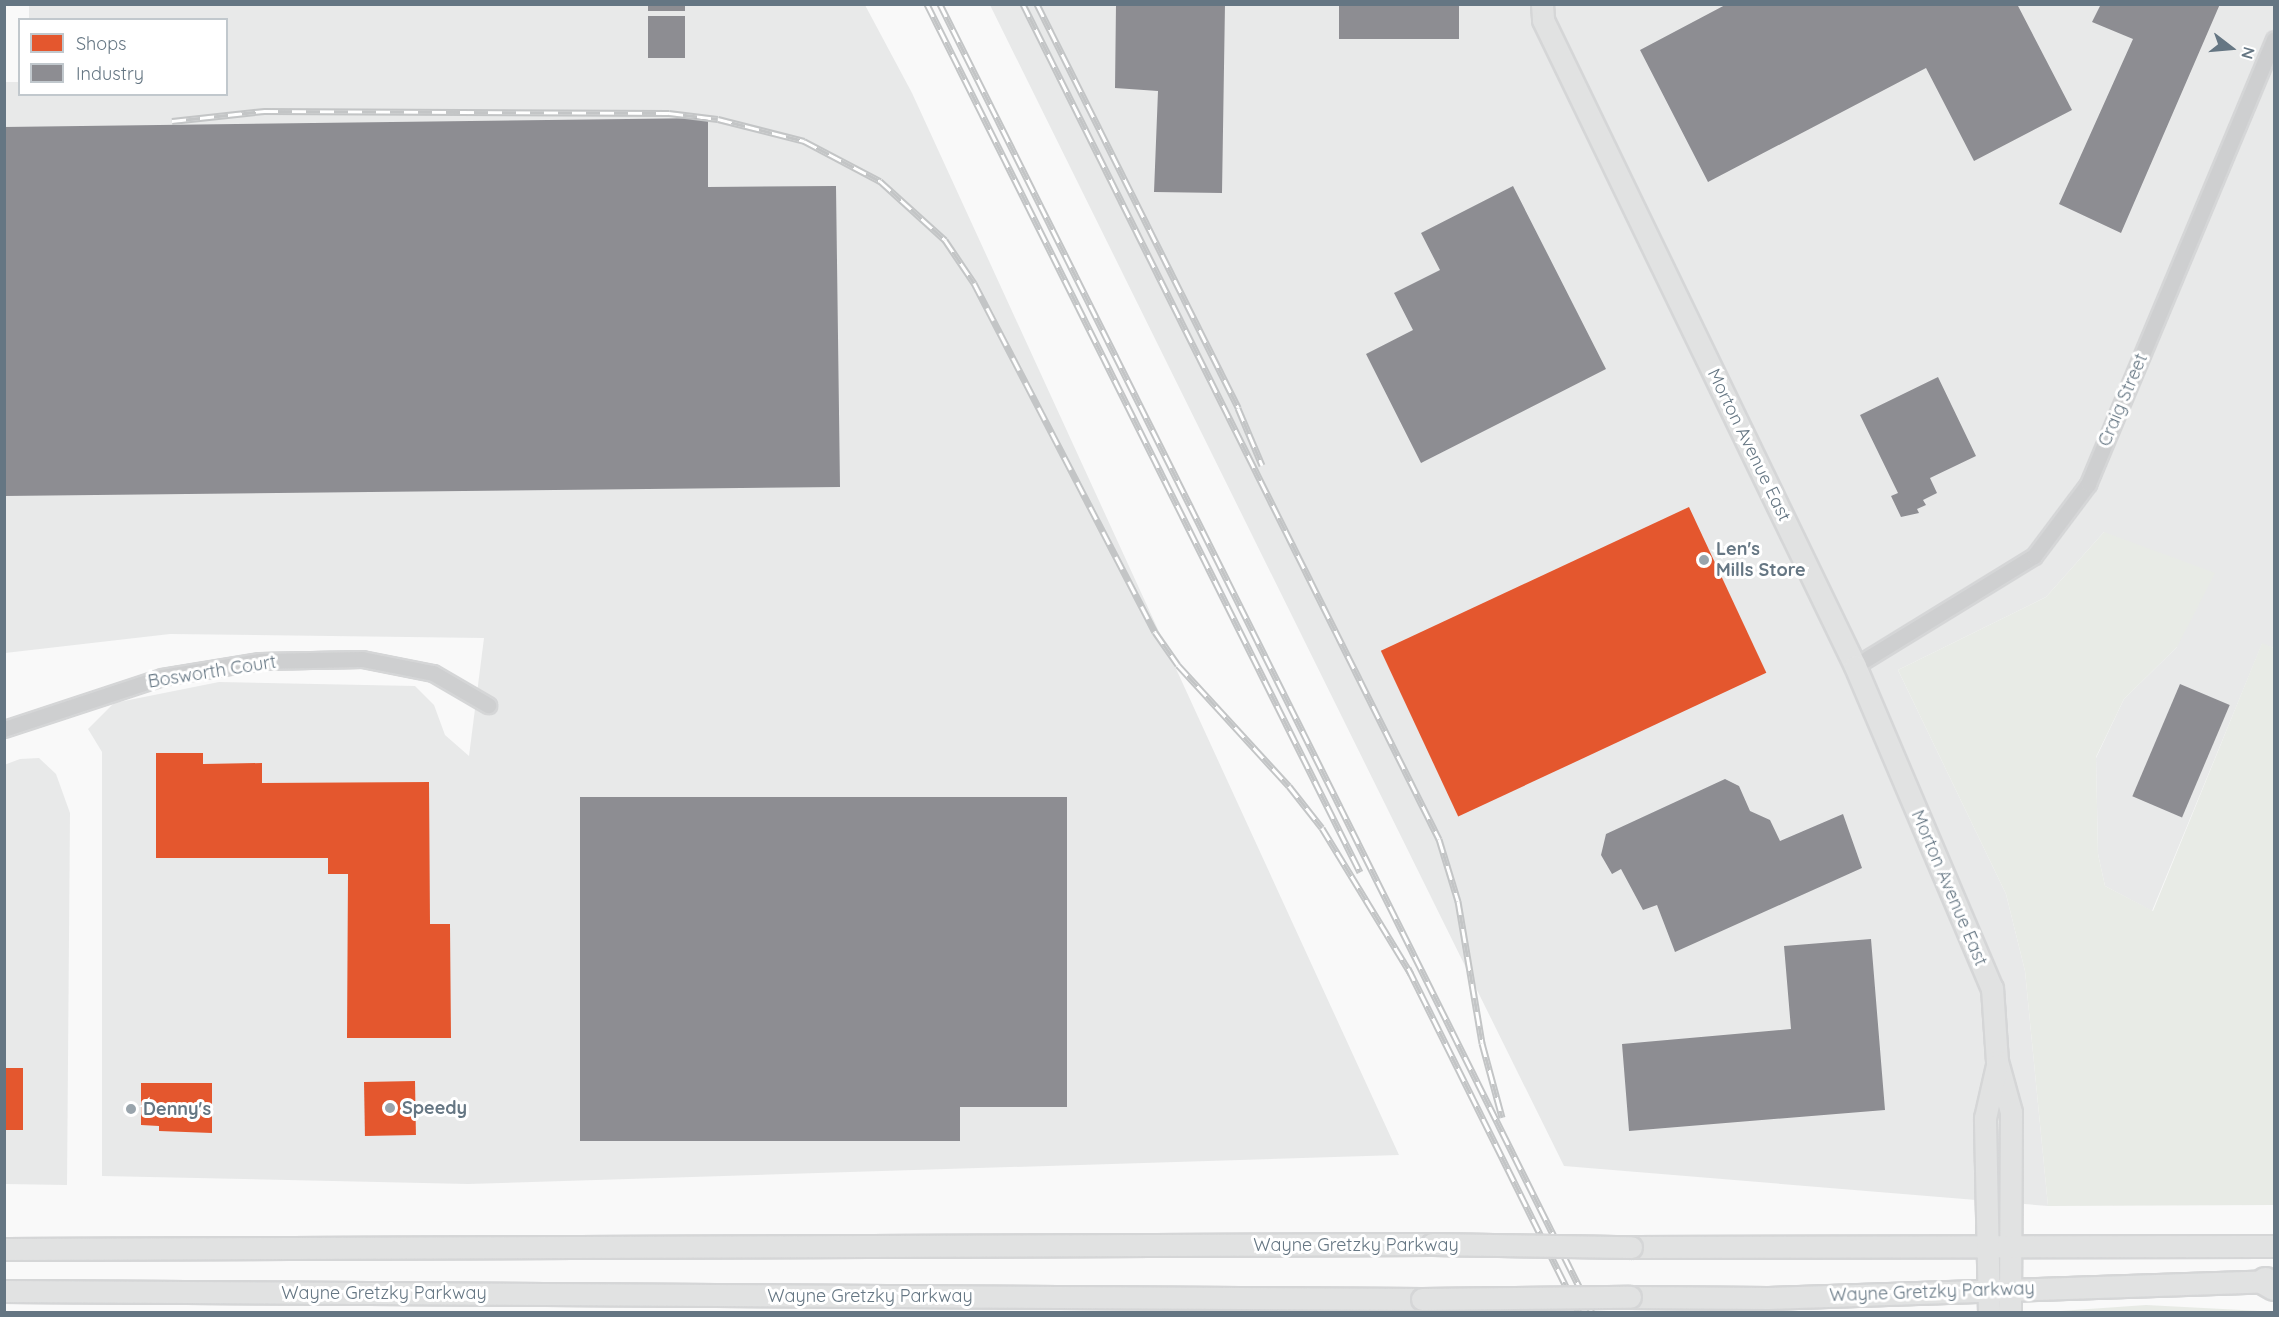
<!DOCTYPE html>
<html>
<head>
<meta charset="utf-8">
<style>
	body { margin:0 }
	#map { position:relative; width:2279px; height:1317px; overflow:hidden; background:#f9f9f9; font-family:Quicksand,sans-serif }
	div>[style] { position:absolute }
	.built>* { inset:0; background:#e8e9e9 }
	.green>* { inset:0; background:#e8ebe6 }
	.shops>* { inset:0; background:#e4572e; transform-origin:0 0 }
	.industry>* { inset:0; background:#8d8d92; transform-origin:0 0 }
	.roads { filter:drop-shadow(2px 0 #d5d6d7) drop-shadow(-2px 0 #d5d6d7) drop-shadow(0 2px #d5d6d7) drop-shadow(0 -2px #d5d6d7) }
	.street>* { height:15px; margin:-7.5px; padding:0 7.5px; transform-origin:7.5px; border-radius:7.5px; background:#cecfd0 }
	.secondary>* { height:21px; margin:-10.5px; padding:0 10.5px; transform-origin:10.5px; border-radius:10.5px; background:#e1e2e2 }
	.highway>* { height:27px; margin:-13.5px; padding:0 13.5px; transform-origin:13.5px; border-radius:13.5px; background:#e1e2e2 }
	.rail>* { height:7px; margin-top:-3.5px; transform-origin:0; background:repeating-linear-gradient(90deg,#fff 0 14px,#c3c5c6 0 28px); box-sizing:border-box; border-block:2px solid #c3c5c6 }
	.bridges { filter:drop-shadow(2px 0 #d5d6d7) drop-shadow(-2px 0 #d5d6d7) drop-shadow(0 2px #d5d6d7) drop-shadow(0 -2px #d5d6d7) }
	.secondary-bridge>* { height:21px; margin:-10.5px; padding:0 10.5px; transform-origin:10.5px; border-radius:10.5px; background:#e1e2e2 }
	.dots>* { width:16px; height:16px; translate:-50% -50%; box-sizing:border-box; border:3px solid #fff; border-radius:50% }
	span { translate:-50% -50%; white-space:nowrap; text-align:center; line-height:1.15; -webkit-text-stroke:6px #fff; paint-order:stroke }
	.street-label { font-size:18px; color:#657683 }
	.poi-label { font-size:18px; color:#657683; font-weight:700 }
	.left { translate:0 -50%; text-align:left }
	.frame { position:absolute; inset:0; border:6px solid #657683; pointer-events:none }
	.legend { position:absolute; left:18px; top:18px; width:210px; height:78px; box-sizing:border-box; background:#fff; border:2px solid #c1c8cd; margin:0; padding:8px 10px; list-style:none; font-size:18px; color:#657683 }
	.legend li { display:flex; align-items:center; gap:12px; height:30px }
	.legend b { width:30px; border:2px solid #c1c8cd }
	.north { position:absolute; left:2201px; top:18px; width:60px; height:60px; -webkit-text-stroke:4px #fff; paint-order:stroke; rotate:106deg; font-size:16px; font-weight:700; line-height:24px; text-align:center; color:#657683 }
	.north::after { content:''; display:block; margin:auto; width:21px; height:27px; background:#657683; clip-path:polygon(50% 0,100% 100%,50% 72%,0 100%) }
</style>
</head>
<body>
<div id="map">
	<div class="built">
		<i style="clip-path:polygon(29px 5px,865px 5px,912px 93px,1399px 1155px,468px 1184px,102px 1176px,102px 752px,88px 729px,114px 703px,219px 682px,415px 686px,434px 705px,445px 735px,469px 756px,484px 638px,170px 634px,5px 653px,4px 82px,19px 82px,20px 94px,226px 94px,226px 20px,29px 19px)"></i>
		<i style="clip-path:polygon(990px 5px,2274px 5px,2274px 648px,2262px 644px,2152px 911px,2105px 886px,2098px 854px,2096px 758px,2124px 699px,2177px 647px,2104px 532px,2046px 597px,1898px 670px,2006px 894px,2025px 971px,2048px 1206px,1564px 1166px)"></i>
		<i style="clip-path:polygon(39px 758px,56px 774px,70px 813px,67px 1185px,5px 1184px,4px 765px,20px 759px)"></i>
	</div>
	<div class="green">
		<i style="clip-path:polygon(2104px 532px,2215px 573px,2177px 647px,2124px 699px,2096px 757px,2098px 854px,2105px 886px,2153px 911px,2262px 643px,2274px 648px,2274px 1205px,2048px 1206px,2025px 971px,2006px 894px,1898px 670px,2046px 597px)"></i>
		<i style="clip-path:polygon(2146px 1305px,2261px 1311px,2273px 1312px,2046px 1312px)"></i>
	</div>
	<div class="shops">
		<i style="left:1689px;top:507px;width:183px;height:340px;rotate:65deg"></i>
		<i style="clip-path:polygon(156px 753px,203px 753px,203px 764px,262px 763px,262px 783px,429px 782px,430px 924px,450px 924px,451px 1038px,347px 1038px,348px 874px,328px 874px,328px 858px,156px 858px)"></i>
		<i style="left:4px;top:1068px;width:19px;height:62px"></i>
		<i style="left:415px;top:1081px;width:54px;height:51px;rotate:89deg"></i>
		<i style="clip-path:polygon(141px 1083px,212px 1083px,212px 1133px,159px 1131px,159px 1126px,141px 1125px)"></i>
	</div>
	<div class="industry">
		<i style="left:648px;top:4px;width:37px;height:7px"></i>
		<i style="clip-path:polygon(1116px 4px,1225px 4px,1222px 193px,1154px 192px,1158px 91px,1115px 88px)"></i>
		<i style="left:1339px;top:4px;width:120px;height:35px"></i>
		<i style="clip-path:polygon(1727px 4px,2017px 4px,2072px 110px,1974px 161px,1926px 68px,1708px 182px,1640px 50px)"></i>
		<i style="clip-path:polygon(2101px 4px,2220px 4px,2121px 233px,2059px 204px,2133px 39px,2092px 22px)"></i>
		<i style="left:648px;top:16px;width:37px;height:42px"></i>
		<i style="clip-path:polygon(708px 118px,708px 187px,836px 186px,840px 487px,4px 496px,4px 127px)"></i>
		<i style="clip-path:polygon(1513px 186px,1606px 369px,1421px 463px,1366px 354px,1413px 330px,1394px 293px,1440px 270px,1421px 233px)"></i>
		<i style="clip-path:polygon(1938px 377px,1976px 456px,1930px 478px,1937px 493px,1923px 500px,1926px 505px,1917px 509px,1919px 513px,1901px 517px,1891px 496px,1898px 493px,1860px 415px)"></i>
		<i style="left:2180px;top:684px;width:54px;height:122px;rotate:23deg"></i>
		<i style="clip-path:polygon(1725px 779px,1739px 786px,1750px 811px,1770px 820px,1780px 841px,1843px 814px,1862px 868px,1675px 952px,1657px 905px,1643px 910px,1621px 869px,1612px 874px,1601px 855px,1606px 834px)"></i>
		<i style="clip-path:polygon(580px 797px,1067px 797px,1067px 1107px,960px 1107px,960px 1141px,580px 1141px)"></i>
		<i style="clip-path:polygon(1871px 939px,1885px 1110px,1629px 1131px,1622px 1044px,1791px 1029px,1784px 946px)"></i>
	</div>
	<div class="roads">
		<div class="street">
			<i style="left:1855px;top:666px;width:210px;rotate:-31.6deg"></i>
			<i style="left:2034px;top:556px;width:90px;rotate:-53.1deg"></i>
			<i style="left:2088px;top:484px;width:482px;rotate:-67.3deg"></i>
			<i style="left:4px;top:729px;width:166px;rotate:-18.2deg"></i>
			<i style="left:162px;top:677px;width:99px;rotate:-9.3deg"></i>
			<i style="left:260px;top:661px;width:102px;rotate:-1.1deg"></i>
			<i style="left:362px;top:659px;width:72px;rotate:11.2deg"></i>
			<i style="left:433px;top:673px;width:64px;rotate:30.2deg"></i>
		</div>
		<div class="secondary">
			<i style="left:1542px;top:4px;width:16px;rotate:86deg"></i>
			<i style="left:1543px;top:20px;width:717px;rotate:64.22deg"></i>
			<i style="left:1855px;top:666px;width:350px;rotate:67deg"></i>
			<i style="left:1992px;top:988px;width:73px;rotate:86.1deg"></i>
			<i style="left:1997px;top:1061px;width:53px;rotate:74.6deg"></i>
			<i style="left:2011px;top:1112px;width:200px;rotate:90.3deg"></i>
			<i style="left:1631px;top:1247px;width:643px;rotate:-0.09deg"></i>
			<i style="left:4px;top:1249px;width:1428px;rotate:-0.2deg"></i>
			<i style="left:4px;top:1291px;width:1418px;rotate:0.32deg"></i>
			<i style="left:1630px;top:1297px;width:138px;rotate:0.4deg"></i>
			<i style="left:1768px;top:1298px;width:506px;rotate:-1.92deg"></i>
			<i style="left:1989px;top:1312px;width:194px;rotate:-91.2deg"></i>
			<i style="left:1985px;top:1118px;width:54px;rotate:-77.2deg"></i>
		</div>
		<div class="highway">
			<i style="left:2265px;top:1281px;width:10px;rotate:29deg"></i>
		</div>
	</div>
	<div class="rail">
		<i style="left:927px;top:4px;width:970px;rotate:63.49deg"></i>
		<i style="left:940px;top:4px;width:1461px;rotate:63.51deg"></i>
		<i style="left:1023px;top:4px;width:933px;rotate:63.52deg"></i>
		<i style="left:1439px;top:839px;width:65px;rotate:73deg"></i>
		<i style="left:1458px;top:901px;width:144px;rotate:80.4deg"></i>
		<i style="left:1482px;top:1043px;width:77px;rotate:74.9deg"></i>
		<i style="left:1037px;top:4px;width:451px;rotate:63.5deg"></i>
		<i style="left:1238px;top:408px;width:62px;rotate:67.2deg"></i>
		<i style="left:172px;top:121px;width:93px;rotate:-6.2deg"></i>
		<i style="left:264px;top:111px;width:405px;rotate:0.3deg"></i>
		<i style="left:669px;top:113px;width:49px;rotate:7deg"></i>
		<i style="left:718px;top:119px;width:89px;rotate:14.3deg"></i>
		<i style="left:804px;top:141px;width:86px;rotate:27.8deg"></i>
		<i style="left:880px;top:181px;width:88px;rotate:42.2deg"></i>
		<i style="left:945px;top:240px;width:52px;rotate:56deg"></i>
		<i style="left:974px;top:283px;width:393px;rotate:62.6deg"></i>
		<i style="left:1155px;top:632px;width:40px;rotate:55.1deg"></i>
		<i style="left:1178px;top:665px;width:164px;rotate:47.5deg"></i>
		<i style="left:1289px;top:786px;width:53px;rotate:51.8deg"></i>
		<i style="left:1322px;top:828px;width:171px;rotate:58.6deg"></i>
		<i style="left:1408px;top:968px;width:384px;rotate:63.6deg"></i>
	</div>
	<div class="bridges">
		<div class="secondary-bridge">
			<i style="left:1432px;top:1244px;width:199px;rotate:0.9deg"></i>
			<i style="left:1422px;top:1299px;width:208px;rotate:-0.6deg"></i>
		</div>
	</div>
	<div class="dots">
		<i style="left:1704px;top:560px;background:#99a4ac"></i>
		<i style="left:390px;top:1108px;background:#99a4ac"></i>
		<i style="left:131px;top:1109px;background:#99a4ac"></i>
	</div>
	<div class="street-label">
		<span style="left:2123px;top:400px;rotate:-67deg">Craig Street</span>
		<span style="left:1749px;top:445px;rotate:64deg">Morton Avenue East</span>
		<span style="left:212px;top:672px;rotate:-9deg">Bosworth Court</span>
		<span style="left:1949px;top:888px;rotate:67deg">Morton Avenue East</span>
		<span style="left:1356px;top:1245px">Wayne Gretzky Parkway</span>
		<span style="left:1932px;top:1292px;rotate:-2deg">Wayne Gretzky Parkway</span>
		<span style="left:384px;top:1293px">Wayne Gretzky Parkway</span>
		<span style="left:870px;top:1296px">Wayne Gretzky Parkway</span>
	</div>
	<div class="poi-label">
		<span class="left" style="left:1716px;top:560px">Len's<br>Mills Store</span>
		<span class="left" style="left:402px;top:1108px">Speedy</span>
		<span class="left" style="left:143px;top:1109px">Denny's</span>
	</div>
	<div class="frame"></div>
	<ul class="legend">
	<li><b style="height:16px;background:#e4572e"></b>Shops</li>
	<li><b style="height:16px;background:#8d8d92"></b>Industry</li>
	</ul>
	<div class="north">N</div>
</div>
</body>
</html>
